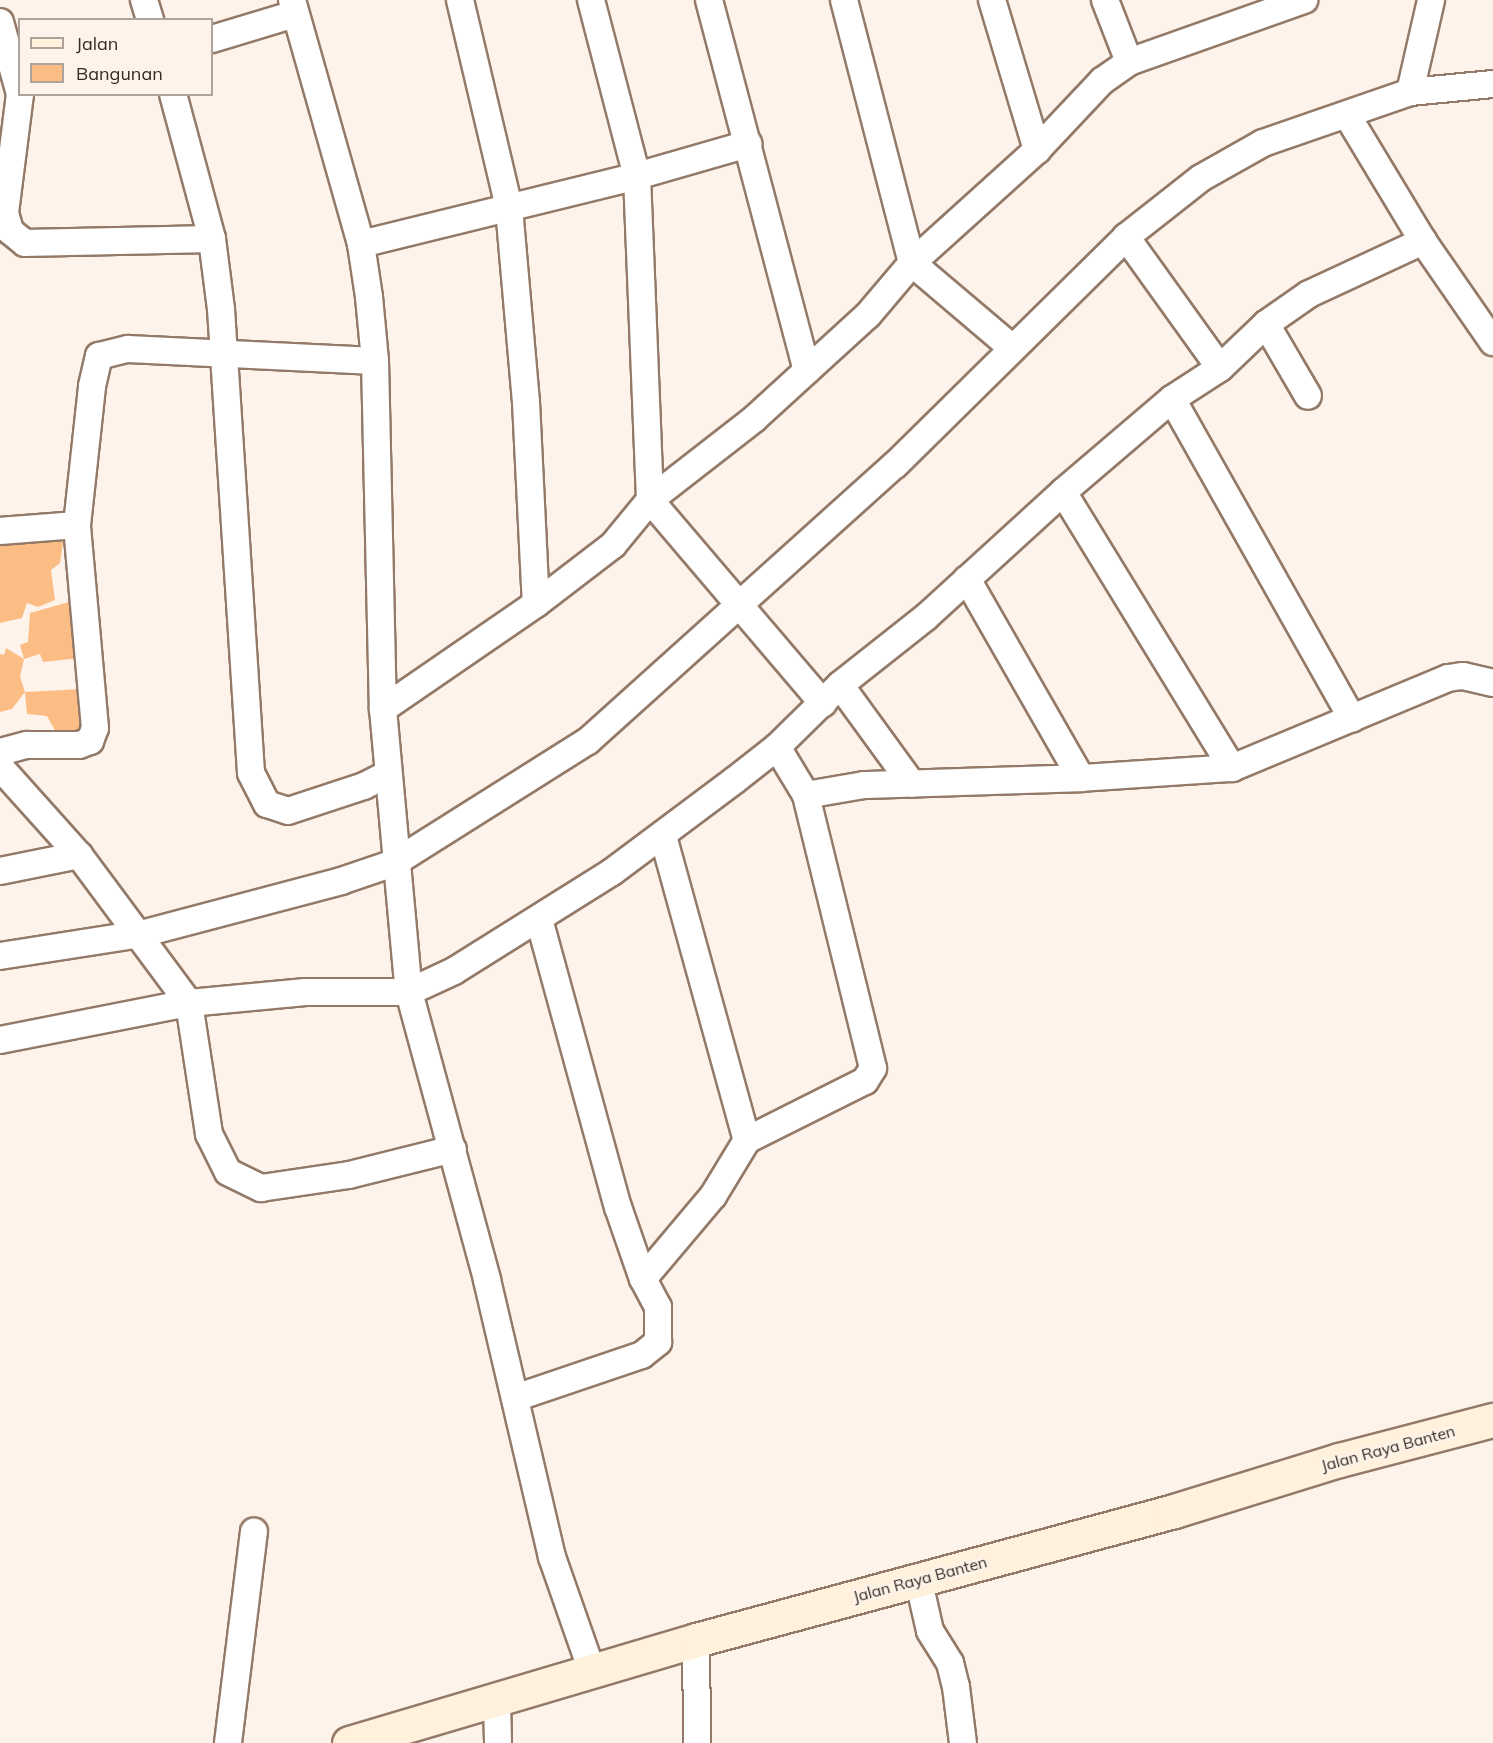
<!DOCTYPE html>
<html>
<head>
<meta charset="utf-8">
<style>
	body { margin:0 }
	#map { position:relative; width:1493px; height:1743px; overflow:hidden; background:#fef3eb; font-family:Mulish,sans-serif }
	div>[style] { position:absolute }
	.building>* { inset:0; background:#fbbd84 }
	.roads { filter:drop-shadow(2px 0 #937a68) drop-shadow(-2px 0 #937a68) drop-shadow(0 2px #937a68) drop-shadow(0 -2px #937a68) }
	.street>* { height:26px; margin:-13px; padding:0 13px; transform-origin:13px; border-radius:13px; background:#fff }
	.secondary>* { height:33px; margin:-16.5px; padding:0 16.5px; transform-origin:16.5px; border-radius:16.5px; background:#fff1db }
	span { translate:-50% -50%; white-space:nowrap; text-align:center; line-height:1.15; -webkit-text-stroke:4.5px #fef3eb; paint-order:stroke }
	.street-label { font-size:16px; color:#352b23 }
	.legend { position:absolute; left:18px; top:18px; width:195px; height:78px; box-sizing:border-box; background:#fef3eb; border:2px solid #aea39b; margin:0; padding:8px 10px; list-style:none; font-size:18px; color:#352b23 }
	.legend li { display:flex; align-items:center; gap:12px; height:30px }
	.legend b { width:30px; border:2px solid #aea39b }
</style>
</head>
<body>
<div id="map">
	<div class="building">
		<i style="clip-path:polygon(0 536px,50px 538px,63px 542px,60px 563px,51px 570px,55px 600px,38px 607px,27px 603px,22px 618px,0 623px)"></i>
		<i style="clip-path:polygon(76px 600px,89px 657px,43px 662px,40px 654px,24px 659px,20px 645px,28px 642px,30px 613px)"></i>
		<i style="clip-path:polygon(6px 648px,24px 659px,20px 677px,25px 692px,12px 709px,0 712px,0 654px,4px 655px)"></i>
		<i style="clip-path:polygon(83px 689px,86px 731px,56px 732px,47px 716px,27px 714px,25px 692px)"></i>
	</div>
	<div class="roads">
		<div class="street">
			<i style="left:144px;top:0;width:21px;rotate:73deg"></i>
			<i style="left:292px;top:0;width:254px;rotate:74.2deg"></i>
			<i style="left:361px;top:244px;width:54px;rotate:81.4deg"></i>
			<i style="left:369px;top:297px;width:64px;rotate:84.6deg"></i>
			<i style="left:375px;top:361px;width:348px;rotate:88.7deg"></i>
			<i style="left:383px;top:709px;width:284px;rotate:84.8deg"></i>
			<i style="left:409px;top:992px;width:298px;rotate:74.8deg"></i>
			<i style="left:487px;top:1280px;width:285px;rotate:76.8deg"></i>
			<i style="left:552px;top:1557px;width:121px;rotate:70.7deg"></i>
			<i style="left:460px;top:0;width:214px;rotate:76.7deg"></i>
			<i style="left:509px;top:208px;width:195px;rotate:85deg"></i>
			<i style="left:526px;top:402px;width:202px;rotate:87.2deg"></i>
			<i style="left:591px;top:0;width:182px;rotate:75.4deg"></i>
			<i style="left:637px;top:176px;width:324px;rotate:87.7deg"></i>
			<i style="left:650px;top:500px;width:267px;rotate:49.6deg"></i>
			<i style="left:709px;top:0;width:383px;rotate:75.2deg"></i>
			<i style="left:844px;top:0;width:272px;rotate:75.5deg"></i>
			<i style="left:912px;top:263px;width:130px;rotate:40.3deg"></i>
			<i style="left:992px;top:0;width:157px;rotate:73.3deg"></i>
			<i style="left:1105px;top:0;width:66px;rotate:68.8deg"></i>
			<i style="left:0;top:22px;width:75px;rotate:74.5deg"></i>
			<i style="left:212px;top:39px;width:87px;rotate:-16.8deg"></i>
			<i style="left:1410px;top:92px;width:83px;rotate:-5.5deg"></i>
			<i style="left:20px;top:94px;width:120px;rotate:97.2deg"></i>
			<i style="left:5px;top:213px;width:19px;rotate:74deg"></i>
			<i style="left:10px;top:231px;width:19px;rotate:39deg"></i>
			<i style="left:25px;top:243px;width:187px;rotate:-1.2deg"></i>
			<i style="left:173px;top:94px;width:150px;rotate:74.9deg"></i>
			<i style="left:212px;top:239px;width:71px;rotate:82.7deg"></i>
			<i style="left:221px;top:309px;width:465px;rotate:86.3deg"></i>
			<i style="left:251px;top:773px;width:35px;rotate:63deg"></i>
			<i style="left:267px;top:804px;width:22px;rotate:18deg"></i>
			<i style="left:288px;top:811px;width:80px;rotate:-18.2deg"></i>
			<i style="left:364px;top:786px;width:27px;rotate:-27deg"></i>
			<i style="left:1347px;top:115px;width:147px;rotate:58.9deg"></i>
			<i style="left:1423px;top:241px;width:123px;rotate:55.3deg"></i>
			<i style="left:1126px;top:237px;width:161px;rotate:54.3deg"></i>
			<i style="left:361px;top:244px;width:284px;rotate:-13.8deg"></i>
			<i style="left:637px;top:176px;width:116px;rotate:-16.1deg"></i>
			<i style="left:1266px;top:324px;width:83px;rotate:59.7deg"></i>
			<i style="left:1172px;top:399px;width:367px;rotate:60.6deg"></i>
			<i style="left:1063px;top:492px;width:324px;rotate:58.5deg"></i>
			<i style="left:0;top:531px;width:77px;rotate:-4.5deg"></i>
			<i style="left:967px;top:579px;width:229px;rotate:60.2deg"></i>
			<i style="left:1081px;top:778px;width:151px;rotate:-3.8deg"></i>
			<i style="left:1232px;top:768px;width:234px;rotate:-22.6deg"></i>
			<i style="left:1448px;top:678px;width:15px;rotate:-8deg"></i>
			<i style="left:1463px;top:676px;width:31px;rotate:13deg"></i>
			<i style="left:840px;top:685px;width:122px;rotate:54deg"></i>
			<i style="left:383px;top:709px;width:186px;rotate:-34.5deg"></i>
			<i style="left:536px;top:604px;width:97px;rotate:-37.5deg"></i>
			<i style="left:613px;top:545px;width:58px;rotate:-50.6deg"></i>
			<i style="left:650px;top:500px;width:132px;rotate:-37.9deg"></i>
			<i style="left:754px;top:419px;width:154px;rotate:-42.4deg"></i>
			<i style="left:868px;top:315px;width:68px;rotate:-49.8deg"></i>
			<i style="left:912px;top:263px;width:169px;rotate:-42.1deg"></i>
			<i style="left:1037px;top:150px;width:95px;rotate:-46.7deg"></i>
			<i style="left:1102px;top:81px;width:33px;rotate:-35deg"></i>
			<i style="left:1129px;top:62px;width:186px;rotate:-19.5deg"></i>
			<i style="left:0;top:752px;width:28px;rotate:-15deg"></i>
			<i style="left:27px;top:745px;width:52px"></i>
			<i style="left:79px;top:745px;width:12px;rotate:-20deg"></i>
			<i style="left:90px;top:741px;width:14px;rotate:-69deg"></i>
			<i style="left:95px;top:728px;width:204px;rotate:-95.1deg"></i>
			<i style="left:77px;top:525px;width:140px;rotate:-83.8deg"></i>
			<i style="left:92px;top:386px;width:31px;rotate:-77deg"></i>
			<i style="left:99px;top:356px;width:30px;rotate:-14deg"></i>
			<i style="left:128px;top:349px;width:247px;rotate:2.8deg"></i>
			<i style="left:0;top:767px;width:118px;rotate:48.1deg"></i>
			<i style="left:79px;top:855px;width:184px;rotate:53.4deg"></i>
			<i style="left:189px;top:1003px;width:133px;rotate:81.3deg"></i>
			<i style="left:209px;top:1134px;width:42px;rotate:63.4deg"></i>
			<i style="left:228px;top:1172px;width:37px;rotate:26deg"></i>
			<i style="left:261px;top:1188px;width:89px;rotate:-8.4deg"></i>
			<i style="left:349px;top:1175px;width:107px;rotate:-14deg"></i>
			<i style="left:806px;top:795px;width:59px;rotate:-9.8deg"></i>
			<i style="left:864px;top:785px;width:217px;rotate:-1.8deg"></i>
			<i style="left:663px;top:836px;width:315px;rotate:74.6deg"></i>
			<i style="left:0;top:871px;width:81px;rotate:-11.4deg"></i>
			<i style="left:539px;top:919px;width:299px;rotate:74.7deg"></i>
			<i style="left:618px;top:1207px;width:76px;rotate:70.9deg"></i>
			<i style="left:643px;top:1279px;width:109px;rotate:-49.9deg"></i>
			<i style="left:713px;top:1196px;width:66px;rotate:-58.7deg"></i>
			<i style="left:747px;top:1140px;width:132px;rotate:-26.6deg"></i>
			<i style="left:865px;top:1081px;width:15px;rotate:-58deg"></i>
			<i style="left:873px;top:1068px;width:281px;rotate:-103.8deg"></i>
			<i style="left:806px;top:795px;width:56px;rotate:-121.1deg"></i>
			<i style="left:0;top:956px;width:143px;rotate:-8.9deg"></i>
			<i style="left:141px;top:934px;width:207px;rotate:-14.8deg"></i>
			<i style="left:341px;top:881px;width:56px;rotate:-18.8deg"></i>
			<i style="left:394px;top:863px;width:229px;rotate:-32.2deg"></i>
			<i style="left:588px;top:741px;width:413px;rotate:-42deg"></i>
			<i style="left:895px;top:465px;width:325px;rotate:-44.6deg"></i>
			<i style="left:1126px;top:237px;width:95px;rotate:-38.2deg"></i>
			<i style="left:1201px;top:178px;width:71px;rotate:-29.4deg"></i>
			<i style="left:1263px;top:143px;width:156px;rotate:-19.1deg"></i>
			<i style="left:1410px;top:92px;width:94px;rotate:-77.1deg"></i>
			<i style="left:0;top:1040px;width:193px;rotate:-11.1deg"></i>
			<i style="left:189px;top:1003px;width:117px;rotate:-5.4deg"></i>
			<i style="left:305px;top:992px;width:104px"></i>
			<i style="left:409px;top:992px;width:50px;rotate:-25deg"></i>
			<i style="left:454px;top:971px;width:186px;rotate:-32.1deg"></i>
			<i style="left:612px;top:872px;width:154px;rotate:-36.8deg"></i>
			<i style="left:735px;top:780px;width:53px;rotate:-38.2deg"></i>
			<i style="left:777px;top:747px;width:88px;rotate:-44.5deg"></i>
			<i style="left:840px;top:685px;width:110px;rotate:-38.3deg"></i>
			<i style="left:926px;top:617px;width:185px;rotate:-42.4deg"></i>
			<i style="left:1063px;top:492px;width:143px;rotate:-40.5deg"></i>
			<i style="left:1172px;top:399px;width:57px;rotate:-32.9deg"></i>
			<i style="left:1220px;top:368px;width:64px;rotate:-43.7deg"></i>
			<i style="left:1266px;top:324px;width:52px;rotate:-34.9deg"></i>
			<i style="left:1309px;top:294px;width:126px;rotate:-24.9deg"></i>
			<i style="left:515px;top:1398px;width:134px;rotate:-18.7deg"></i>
			<i style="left:642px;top:1355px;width:21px;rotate:-39deg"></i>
			<i style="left:658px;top:1342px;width:35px;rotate:-90deg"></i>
			<i style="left:658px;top:1307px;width:32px;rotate:-118deg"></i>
			<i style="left:918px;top:1578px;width:54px;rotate:77.2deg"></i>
			<i style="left:930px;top:1631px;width:38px;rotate:58deg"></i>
			<i style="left:950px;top:1663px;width:25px;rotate:76deg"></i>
			<i style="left:956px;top:1687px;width:56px;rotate:82.9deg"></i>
			<i style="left:696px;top:1640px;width:103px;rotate:89.4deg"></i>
			<i style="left:497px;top:1701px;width:42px;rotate:88.6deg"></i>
			<i style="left:228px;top:1743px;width:213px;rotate:-83deg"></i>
		</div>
		<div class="secondary">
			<i style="left:349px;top:1743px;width:362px;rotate:-16.5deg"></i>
			<i style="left:696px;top:1640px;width:495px;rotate:-15.1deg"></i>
			<i style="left:1174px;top:1511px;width:173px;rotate:-17.2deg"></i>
			<i style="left:1339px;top:1460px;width:159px;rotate:-14.6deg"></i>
		</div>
	</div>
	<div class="street-label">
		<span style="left:1388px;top:1448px;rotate:-15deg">Jalan Raya Banten</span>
		<span style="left:920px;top:1579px;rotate:-15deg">Jalan Raya Banten</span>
	</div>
	<ul class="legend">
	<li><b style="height:8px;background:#fff1db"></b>Jalan</li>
	<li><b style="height:16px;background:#fbbd84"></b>Bangunan</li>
	</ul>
</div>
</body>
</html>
